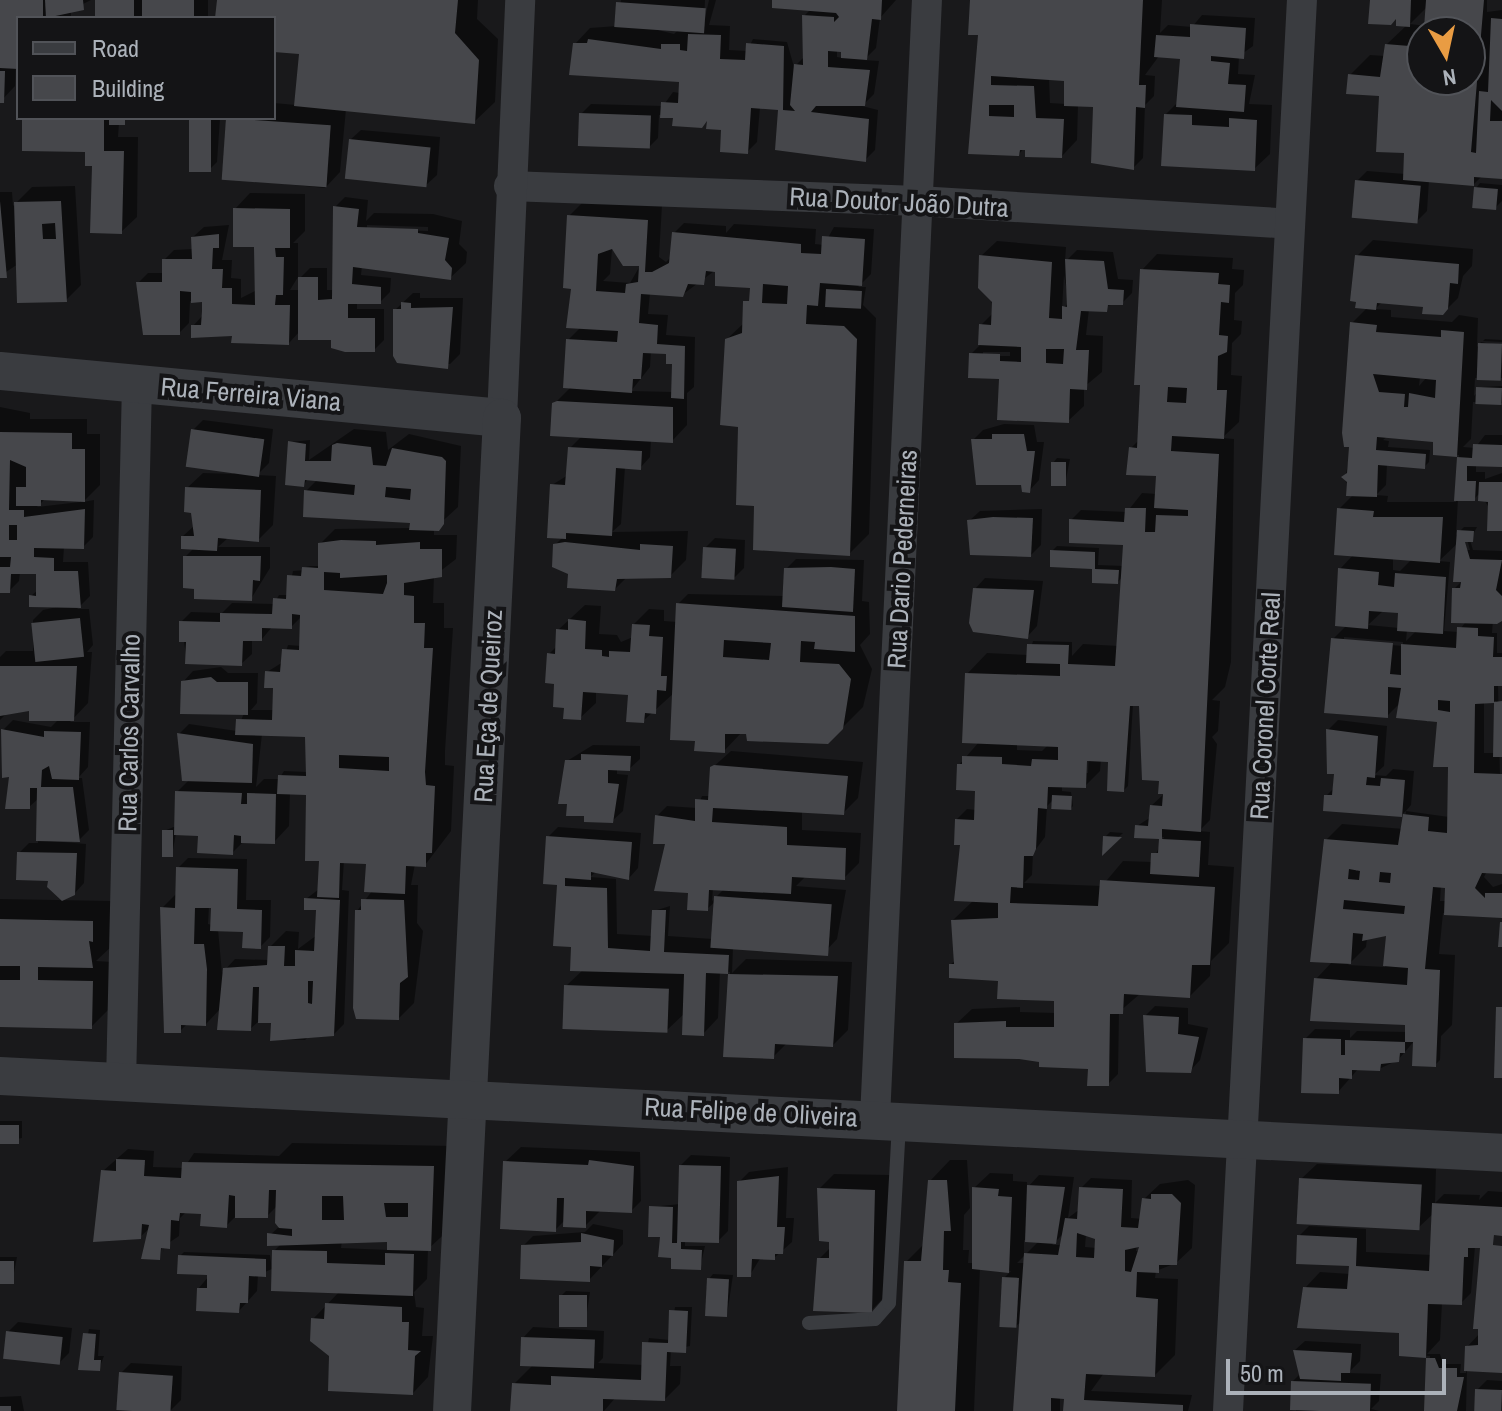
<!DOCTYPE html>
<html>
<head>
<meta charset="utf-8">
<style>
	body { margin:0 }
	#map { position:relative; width:1502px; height:1411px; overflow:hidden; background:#19191b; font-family:"Archivo Narrow",sans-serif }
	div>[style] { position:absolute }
	.shadow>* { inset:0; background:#0007; transform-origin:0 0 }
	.building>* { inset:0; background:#46474b; transform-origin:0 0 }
	.service>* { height:14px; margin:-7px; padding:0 7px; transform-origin:7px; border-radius:7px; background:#3a3c40 }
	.minor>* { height:30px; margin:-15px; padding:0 15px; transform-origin:15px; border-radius:15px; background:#3a3c40 }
	.tertiary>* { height:38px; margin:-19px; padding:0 19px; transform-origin:19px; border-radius:19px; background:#3a3c40 }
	span { translate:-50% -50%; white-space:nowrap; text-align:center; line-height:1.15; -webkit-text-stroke:8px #141416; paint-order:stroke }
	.street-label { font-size:26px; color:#acb2ba }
	.legend { position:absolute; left:16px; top:16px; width:260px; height:104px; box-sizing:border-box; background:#141416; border:2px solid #515358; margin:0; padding:10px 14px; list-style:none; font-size:24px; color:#acb2ba }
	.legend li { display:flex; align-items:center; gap:16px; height:40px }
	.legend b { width:40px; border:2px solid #515358 }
	.north { position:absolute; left:1406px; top:16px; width:80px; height:80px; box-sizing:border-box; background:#141416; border:2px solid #515358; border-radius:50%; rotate:171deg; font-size:22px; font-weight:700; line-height:32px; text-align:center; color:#acb2ba }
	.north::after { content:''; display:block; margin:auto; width:28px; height:36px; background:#e99c43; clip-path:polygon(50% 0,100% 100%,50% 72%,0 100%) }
	.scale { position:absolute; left:1226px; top:1359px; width:220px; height:36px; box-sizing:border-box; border:4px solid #acb2ba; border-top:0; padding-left:10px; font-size:24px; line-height:28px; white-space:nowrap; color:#acb2ba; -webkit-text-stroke:6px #141416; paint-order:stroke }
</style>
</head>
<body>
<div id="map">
	<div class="shadow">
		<i style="clip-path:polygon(0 0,91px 0,71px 10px,71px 18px,18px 18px,15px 86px,0 102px)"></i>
		<i style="left:95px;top:0;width:113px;height:18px"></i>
		<i style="clip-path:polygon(219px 0,478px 0,477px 19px,498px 39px,495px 102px,474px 122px,346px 109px,340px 172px,325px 188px,222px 178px,228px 118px,274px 118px,274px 103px,296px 105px,301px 52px,274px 50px,274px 18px,217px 18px)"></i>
		<i style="clip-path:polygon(evenodd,621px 0,705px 0,704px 22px,709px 0,716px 0,709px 25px,730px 26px,729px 50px,747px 51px,753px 39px,787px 42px,794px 67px,805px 56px,804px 16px,811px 9px,774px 0,896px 0,880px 18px,876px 48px,864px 60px,879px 61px,874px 94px,864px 104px,854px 104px,878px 110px,875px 150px,865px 160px,777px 149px,780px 108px,760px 107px,757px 142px,747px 152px,709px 118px,659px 115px,658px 138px,648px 148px,581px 114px,591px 104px,663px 106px,673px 92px,680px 93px,683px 80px,575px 44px,590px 28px,617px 26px,621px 0,646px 27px,679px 29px,674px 34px,646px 27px,621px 0,837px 50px,844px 51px,843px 58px,837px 57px,837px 50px)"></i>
		<i style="clip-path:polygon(evenodd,972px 0,1162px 0,1160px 33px,1168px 25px,1192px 27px,1202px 15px,1255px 18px,1253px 46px,1239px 56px,1238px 74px,1255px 75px,1249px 104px,1272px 105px,1270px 154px,1254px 169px,1166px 114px,1179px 101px,1182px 57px,1159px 56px,1145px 75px,1155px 76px,1154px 96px,1145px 105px,1143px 158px,1133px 168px,1096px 106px,1078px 105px,1077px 140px,1062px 156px,1027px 145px,1019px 154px,970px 152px,980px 33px,972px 0,1049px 78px,1069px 79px,1066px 104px,1050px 103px,1049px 78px)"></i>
		<i style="clip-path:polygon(evenodd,1372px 0,1487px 0,1487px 12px,1502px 10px,1502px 177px,1483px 175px,1474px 184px,1429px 180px,1427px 211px,1417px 221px,1357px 181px,1367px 171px,1405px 174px,1406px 151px,1381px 94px,1350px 75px,1370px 55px,1385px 56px,1387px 44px,1407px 25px,1372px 0,1428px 6px,1427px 26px,1410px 24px,1428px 6px,1372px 0,1422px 32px,1470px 32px,1470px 80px,1422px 80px,1422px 32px)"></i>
		<i style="clip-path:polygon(24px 118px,129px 118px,119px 123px,118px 137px,138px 137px,137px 217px,121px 232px,87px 150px,24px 149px)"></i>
		<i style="clip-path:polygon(191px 118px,220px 118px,217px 162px,207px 172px)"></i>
		<i style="clip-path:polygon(361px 130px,440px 137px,437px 175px,426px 185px,350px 140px)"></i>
		<i style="clip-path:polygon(1480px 183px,1502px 185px,1502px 201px,1496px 207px,1476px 188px)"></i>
		<i style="clip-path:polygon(75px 186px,81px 285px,66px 300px,18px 264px,0 276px,0 192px,12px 192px,13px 206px,32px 187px)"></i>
		<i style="clip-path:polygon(evenodd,250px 193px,305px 194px,305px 231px,293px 243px,298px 243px,298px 277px,290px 290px,300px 290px,300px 278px,310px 268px,327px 268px,327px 290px,334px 290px,335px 207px,345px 197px,368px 200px,366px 221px,374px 213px,433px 214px,462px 221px,459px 244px,467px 252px,466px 263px,450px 278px,362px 265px,361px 275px,391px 278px,390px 292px,380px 302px,357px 302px,357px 309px,384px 309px,384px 340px,374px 350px,300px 331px,289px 343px,193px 326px,203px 315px,204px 300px,190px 301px,189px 323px,179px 333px,138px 283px,148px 273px,164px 273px,164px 260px,174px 250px,193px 249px,193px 237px,204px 227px,229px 225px,222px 260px,232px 260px,231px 278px,241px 279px,241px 298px,257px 290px,255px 245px,235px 209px,250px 193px,367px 225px,428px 227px,428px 231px,367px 229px,367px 225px)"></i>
		<i style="clip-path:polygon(evenodd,584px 201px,662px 205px,659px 257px,666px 262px,672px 256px,674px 233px,684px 223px,726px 226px,726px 233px,734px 224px,816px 229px,815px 244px,824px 245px,834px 227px,874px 229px,871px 274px,858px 287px,866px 287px,863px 305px,876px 318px,869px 534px,849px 554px,757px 504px,727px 339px,745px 322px,752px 286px,717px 269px,682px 295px,650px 293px,648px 314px,668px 315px,666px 335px,695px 337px,694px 387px,687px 393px,687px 425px,672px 441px,651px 440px,650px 457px,640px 468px,625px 467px,621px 524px,612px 532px,688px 531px,686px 560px,670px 576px,627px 577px,615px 589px,570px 573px,555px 545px,563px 537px,552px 485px,568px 475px,570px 448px,582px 436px,554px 404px,571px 387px,568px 340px,581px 327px,569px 216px,584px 201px,612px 249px,624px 264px,641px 264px,630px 283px,603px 281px,610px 274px,612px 249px,584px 201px,651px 351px,668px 352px,674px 362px,673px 392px,631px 391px,650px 367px,651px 351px)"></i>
		<i style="clip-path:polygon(evenodd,1373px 240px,1473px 249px,1472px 266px,1463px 276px,1458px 298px,1443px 313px,1425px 305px,1382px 302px,1375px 309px,1391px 310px,1391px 317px,1452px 322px,1459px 315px,1478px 318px,1477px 347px,1481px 342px,1502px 346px,1502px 378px,1475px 378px,1474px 396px,1482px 387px,1502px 386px,1502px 403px,1473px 402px,1471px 439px,1463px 447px,1475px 448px,1485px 435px,1502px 435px,1502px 465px,1476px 464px,1476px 472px,1485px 472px,1485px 479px,1502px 473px,1502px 529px,1480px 493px,1474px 499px,1458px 499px,1456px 535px,1464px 527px,1477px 527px,1470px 540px,1473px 550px,1502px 551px,1502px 619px,1493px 619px,1492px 633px,1497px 633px,1497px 653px,1502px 653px,1502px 684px,1498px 684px,1502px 872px,1487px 871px,1484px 877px,1493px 887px,1502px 884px,1502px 916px,1443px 913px,1439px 954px,1455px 955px,1452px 1025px,1441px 1036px,1440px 1060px,1435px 1065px,1415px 1040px,1398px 1060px,1379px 1069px,1359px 1068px,1338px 1092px,1305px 1039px,1315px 1029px,1350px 1030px,1350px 1038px,1357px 1031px,1407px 1032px,1407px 1023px,1316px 979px,1333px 961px,1312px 960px,1326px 840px,1342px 824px,1404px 829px,1406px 811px,1401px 815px,1326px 796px,1335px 787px,1336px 772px,1328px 730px,1338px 720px,1387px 726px,1384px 766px,1374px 775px,1386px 776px,1393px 769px,1414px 771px,1411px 805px,1406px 811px,1449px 817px,1450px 761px,1439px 716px,1401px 702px,1387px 716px,1333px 639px,1347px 625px,1340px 569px,1354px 554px,1339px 509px,1354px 494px,1345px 480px,1351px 446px,1352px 323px,1368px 307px,1357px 256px,1373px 240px,1420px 377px,1427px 377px,1419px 386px,1420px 377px,1373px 240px,1388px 436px,1436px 441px,1435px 453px,1459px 455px,1456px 502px,1387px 502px,1388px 496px,1376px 495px,1386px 485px,1387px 464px,1424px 467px,1429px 462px,1430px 450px,1388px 447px,1389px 441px,1383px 440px,1388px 436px,1373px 240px,1465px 532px,1470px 550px,1465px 550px,1465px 532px,1373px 240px,1459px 542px,1463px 580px,1454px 589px,1467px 620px,1458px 632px,1444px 631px,1450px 562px,1439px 561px,1459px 542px,1373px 240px,1393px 557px,1412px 559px,1400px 571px,1393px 570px,1393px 557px,1373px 240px,1383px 611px,1401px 611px,1399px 628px,1368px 625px,1383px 611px,1373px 240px,1407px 630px,1417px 630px,1406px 641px,1407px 630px,1373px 240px,1344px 637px,1403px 642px,1403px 646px,1344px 641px,1344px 637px,1373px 240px,1484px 701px,1496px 701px,1495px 753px,1484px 753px,1484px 701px,1373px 240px,1447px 883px,1447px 901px,1440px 901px,1441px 885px,1447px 883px,1373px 240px,1388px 933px,1385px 967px,1348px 965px,1366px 947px,1367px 938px,1388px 933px)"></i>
		<i style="clip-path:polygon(evenodd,997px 241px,1066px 247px,1065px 262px,1077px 250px,1113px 252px,1118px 279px,1133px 280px,1132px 293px,1122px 303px,1089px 309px,1086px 335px,1103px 336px,1102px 372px,1084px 387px,1084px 406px,1068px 421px,971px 354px,980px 345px,981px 325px,994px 312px,981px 256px,997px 241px,1064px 275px,1069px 303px,1062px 309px,1064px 275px,997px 241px,983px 352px,1010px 352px,1010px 356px,983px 356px,983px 352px)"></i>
		<i style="clip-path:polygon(evenodd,1157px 254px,1233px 258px,1232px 269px,1244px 270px,1243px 285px,1235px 293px,1234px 320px,1242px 321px,1241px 334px,1232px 343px,1231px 375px,1242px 376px,1239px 422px,1222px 438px,1234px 439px,1231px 662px,1225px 687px,1212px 700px,1220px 701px,1218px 731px,1212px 737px,1217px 744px,1210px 820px,1199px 831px,1210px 832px,1208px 865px,1234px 867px,1229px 943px,1211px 961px,1210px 976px,1190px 996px,1141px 993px,1119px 1012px,1118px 1074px,1108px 1084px,1090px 1067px,1041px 1061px,956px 1024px,972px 1009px,1020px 1007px,1020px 1012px,1056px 1013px,1056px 999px,951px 964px,956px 960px,953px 920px,974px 900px,957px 819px,967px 809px,976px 810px,977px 789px,959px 765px,979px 742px,967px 674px,987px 653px,1029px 655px,1033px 641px,1072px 642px,1072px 656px,1083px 644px,1119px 646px,1123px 576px,1118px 582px,1094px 581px,1094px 567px,1052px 551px,1057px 546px,1099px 548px,1098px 565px,1124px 566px,1125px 540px,1071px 520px,1081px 510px,1127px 512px,1142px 493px,1157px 494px,1158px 474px,1131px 448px,1139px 440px,1142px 270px,1157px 254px,1133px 704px,1141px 704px,1165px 793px,1151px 806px,1151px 817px,1137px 826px,1136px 836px,1164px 837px,1152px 862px,1123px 861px,1102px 886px,1024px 883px,1032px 875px,1033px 853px,1045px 837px,1047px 806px,1054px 799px,1071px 808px,1073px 806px,1071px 792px,1062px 791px,1062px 785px,1085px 786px,1100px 771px,1101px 759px,1111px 756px,1124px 790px,1128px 786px,1133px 704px,1157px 254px,1017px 743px,1049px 744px,1042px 751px,1017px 750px,1017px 743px,1157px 254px,1085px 751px,1089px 751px,1088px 773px,1084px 773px,1085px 751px)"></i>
		<i style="clip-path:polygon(413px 293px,420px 293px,420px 298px,463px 298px,460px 354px,450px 364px,398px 361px,395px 310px)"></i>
		<i style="clip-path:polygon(1502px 340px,1502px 342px,1483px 341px,1485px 339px)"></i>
		<i style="clip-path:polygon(evenodd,0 407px,30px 413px,30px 419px,87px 419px,87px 434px,100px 434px,100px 485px,83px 502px,94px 500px,93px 537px,83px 547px,64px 547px,63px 562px,88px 562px,90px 596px,77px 609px,89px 609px,93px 645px,87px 652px,92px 652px,88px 703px,70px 722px,90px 722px,88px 767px,78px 778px,82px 778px,89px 830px,79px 840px,40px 840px,86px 844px,84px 883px,74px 894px,19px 853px,29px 843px,38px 843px,39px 798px,29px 807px,11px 775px,3px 730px,13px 720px,51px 727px,59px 719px,31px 708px,8px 712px,0 720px,0 657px,6px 651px,33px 651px,33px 620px,43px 610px,62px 606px,31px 596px,38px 590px,38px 572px,20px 572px,19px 581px,9px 591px,0 591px,0 407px,46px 498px,80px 500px,80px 502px,37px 507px,46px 498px)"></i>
		<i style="clip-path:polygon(203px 420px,273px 429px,269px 463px,257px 475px,276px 476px,273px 525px,258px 540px,229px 537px,218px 547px,270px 547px,270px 568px,251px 599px,196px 587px,185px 557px,194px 548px,183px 536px,195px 525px,187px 488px,203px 473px,234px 474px,193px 430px)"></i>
		<i style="clip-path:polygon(1004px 424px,1034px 425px,1037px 442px,1044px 442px,1039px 480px,1029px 491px,973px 440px,983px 430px)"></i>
		<i style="clip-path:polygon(evenodd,354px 429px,386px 432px,388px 450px,409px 434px,461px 446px,458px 507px,434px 529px,434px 535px,457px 535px,456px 559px,434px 576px,433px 603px,444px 603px,444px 628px,453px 628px,445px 751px,445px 765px,454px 766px,451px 831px,425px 865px,415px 864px,411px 885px,418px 885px,417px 923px,423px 931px,414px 1003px,399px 1018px,357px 911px,372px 891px,368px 862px,344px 861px,342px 890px,349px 891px,344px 1024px,334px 1034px,311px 1034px,305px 1040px,272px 1039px,273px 1022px,259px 1021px,250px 1029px,221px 1008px,206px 1024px,187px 1024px,180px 1031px,162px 908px,177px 893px,178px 868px,188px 858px,247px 859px,246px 900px,271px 900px,270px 937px,260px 947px,245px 930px,218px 929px,222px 973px,235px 959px,268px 960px,270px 947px,286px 931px,299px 932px,298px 949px,317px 935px,318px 908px,306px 899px,319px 889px,321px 860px,307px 793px,290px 792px,289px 826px,274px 842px,244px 841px,232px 853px,200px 834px,176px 833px,172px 855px,164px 831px,176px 826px,177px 792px,190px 779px,179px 734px,189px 724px,237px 731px,244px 713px,183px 682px,193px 671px,221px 667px,228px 673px,258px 673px,257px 703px,251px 710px,274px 710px,275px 686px,267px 672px,283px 662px,288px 645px,301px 646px,302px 616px,291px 627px,272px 627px,262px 639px,252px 639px,252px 654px,241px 664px,187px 662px,181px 622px,191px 612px,222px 613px,232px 603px,274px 604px,279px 595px,288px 595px,293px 571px,319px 569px,306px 566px,319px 566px,320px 544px,335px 529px,411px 528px,412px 521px,306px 491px,318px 479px,308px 478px,304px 485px,290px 442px,310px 440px,309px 460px,354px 429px,262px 734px,307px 735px,307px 772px,284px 771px,279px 779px,264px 779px,256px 787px,262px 734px,354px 429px,209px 906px,213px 906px,212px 925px,208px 924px,209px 906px)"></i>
		<i style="clip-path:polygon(1057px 458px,1070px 459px,1065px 484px,1053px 463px)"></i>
		<i style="clip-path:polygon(1042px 509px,1041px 545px,1031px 555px,969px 521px,980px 511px)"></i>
		<i style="clip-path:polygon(715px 538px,745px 540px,744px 568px,734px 578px,705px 548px)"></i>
		<i style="clip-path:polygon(796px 559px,864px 560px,862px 601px,869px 602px,870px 634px,860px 645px,872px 669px,863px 707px,842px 728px,742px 732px,724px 751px,697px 739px,674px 693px,643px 721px,630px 693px,596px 691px,596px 703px,580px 718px,566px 706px,549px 654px,557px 646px,558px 630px,585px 605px,601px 606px,599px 634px,617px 635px,621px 642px,633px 637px,634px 624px,649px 609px,664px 610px,664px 621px,677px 622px,678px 604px,688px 594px,784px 596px,786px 569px)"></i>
		<i style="clip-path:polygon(985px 578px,1043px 581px,1037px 626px,1027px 637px,998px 636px,972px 626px,975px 589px)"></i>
		<i style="clip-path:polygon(593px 745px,640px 746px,640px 759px,629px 769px,617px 768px,617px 774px,628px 775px,623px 811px,612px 821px,567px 761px)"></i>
		<i style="clip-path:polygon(evenodd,731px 751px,863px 762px,858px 798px,843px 813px,802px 811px,802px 830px,861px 833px,859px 863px,844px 878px,806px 876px,796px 886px,846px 890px,837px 939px,822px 955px,733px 948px,732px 973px,746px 959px,852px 962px,848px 1030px,833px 1045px,787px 1043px,773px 1057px,726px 1055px,730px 972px,720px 971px,718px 1018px,703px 1034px,685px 1013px,666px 1031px,566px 986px,584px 969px,573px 948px,548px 837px,558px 827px,641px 833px,638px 868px,629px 878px,597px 871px,590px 877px,616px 879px,617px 934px,653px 936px,654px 911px,670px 906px,668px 936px,713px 939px,716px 901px,707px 909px,690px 888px,657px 816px,667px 806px,697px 808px,702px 796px,710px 796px,712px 768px,731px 751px,713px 888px,724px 889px,712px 901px,713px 888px)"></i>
		<i style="clip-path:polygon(1110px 832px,1123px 833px,1104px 851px,1105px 837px)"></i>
		<i style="clip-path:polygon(0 899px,113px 901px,112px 946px,96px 961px,112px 962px,111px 1007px,91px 1027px,0 1025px)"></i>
		<i style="clip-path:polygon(1155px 1006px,1188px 1008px,1188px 1024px,1208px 1028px,1200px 1060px,1190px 1071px,1145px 1016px)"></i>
		<i style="clip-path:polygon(0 1121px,22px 1121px,22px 1138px,0 1142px)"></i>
		<i style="clip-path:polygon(evenodd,292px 1143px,454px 1146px,451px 1228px,428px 1249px,427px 1279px,414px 1292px,416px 1307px,424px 1308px,422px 1336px,433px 1336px,428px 1377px,413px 1393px,331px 1355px,313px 1319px,340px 1291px,274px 1251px,281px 1244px,269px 1236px,280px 1226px,276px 1207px,267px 1216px,236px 1216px,226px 1226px,203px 1212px,187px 1211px,180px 1218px,179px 1236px,164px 1246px,164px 1253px,163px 1238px,160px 1258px,143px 1257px,151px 1227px,140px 1237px,103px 1171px,128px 1149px,154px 1151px,153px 1167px,184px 1168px,194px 1153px,279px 1156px,292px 1143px,342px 1240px,389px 1240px,389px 1250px,341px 1248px,342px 1240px)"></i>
		<i style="clip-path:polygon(521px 1147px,640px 1152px,641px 1201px,631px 1211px,601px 1210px,585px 1226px,565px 1220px,555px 1230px,505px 1162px)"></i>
		<i style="clip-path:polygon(691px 1155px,730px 1157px,728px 1231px,718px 1241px,685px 1240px,685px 1246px,705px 1246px,700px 1268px,674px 1256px,651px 1207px,680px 1204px,681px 1165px)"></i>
		<i style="clip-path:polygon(evenodd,950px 1160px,967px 1160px,970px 1208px,964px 1215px,963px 1250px,969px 1250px,968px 1263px,974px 1263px,974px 1188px,990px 1173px,1013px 1174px,1013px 1181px,1027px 1182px,1027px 1188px,1039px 1175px,1074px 1177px,1068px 1218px,1080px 1209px,1081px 1188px,1091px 1178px,1132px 1180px,1131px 1218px,1144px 1219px,1144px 1199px,1160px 1184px,1188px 1180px,1195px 1185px,1192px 1248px,1176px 1263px,1156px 1271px,1155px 1278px,1178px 1279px,1175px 1355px,1155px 1375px,1104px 1373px,1091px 1391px,1192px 1395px,1188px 1411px,1065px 1411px,1069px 1397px,1060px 1397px,1060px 1411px,1015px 1411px,1024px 1319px,1016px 1326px,1004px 1278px,1011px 1271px,980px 1268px,974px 1411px,899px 1411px,906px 1262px,925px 1243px,930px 1181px,950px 1160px,1064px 1233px,1062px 1245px,1052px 1245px,1064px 1233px,950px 1160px,1086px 1234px,1097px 1237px,1097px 1248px,1085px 1247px,1086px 1234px,950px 1160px,1138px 1237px,1140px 1251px,1136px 1251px,1138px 1237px,950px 1160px,1024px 1240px,1039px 1241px,1026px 1254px,1026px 1263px,1017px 1263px,1024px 1256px,1024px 1240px)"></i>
		<i style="clip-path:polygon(evenodd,1317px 1164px,1436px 1169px,1435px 1203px,1444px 1194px,1480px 1195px,1479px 1200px,1488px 1191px,1502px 1192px,1502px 1234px,1494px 1233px,1493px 1247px,1502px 1248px,1502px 1371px,1467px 1370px,1466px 1411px,1425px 1411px,1430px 1356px,1401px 1354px,1401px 1331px,1305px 1288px,1320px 1272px,1350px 1274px,1353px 1264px,1299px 1236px,1309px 1226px,1366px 1229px,1366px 1252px,1432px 1255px,1434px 1213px,1419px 1227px,1301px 1179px,1317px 1164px,1475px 1246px,1482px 1246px,1480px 1333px,1467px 1347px,1466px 1373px,1460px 1373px,1461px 1364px,1443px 1364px,1440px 1354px,1427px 1354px,1440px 1340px,1442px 1303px,1461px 1303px,1471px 1293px,1475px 1246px)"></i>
		<i style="clip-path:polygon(788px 1167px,786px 1218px,794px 1218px,792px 1242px,774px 1258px,761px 1257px,750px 1275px,739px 1182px,749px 1172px)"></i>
		<i style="clip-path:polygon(834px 1174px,890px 1175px,886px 1295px,871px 1311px,819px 1259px,831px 1247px,819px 1189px)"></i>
		<i style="clip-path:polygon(593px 1224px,623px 1230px,623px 1244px,589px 1280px,523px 1246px,533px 1236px,585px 1232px)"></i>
		<i style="clip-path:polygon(184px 1252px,270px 1255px,272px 1269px,258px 1275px,257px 1291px,239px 1311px,198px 1289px,209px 1276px,180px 1256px)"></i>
		<i style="clip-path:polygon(0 1257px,17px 1257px,12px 1283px,0 1282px)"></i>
		<i style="clip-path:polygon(713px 1274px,733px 1275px,727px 1315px,709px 1279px)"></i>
		<i style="clip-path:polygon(566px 1291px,590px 1292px,585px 1325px,561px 1296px)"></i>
		<i style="clip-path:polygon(675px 1307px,692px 1307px,690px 1346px,671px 1350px,670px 1366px,681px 1366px,680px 1384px,665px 1399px,616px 1397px,604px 1411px,512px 1411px,514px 1384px,533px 1365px,523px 1338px,533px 1327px,604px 1331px,603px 1358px,598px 1363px,644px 1365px,649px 1338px,670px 1340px)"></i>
		<i style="clip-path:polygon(18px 1322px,72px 1328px,69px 1353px,59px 1363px,8px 1332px)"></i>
		<i style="clip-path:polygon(89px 1329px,100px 1330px,98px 1356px,104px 1356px,99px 1369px,81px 1368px)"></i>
		<i style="clip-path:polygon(1305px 1341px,1361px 1344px,1360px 1361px,1348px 1373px,1381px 1374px,1379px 1401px,1371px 1409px,1380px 1411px,1296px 1411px,1293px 1381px,1301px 1373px,1295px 1350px)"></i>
		<i style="clip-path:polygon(131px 1363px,182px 1366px,181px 1400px,171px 1410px,121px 1373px)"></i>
		<i style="clip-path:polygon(1487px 1380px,1502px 1381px,1502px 1411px,1476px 1411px,1477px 1390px)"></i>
		<i style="clip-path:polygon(21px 1396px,24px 1411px,0 1411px,0 1397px)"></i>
	</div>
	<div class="building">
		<i style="clip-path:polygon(0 0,43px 0,43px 18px,18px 18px,16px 23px,18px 69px,0 68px)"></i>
		<i style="clip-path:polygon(45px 0,83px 0,84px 10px,46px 18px)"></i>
		<i style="left:95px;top:0;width:39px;height:18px"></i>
		<i style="left:142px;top:0;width:52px;height:18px"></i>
		<i style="clip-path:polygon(217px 0,458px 0,455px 33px,479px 60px,475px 124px,294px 106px,299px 54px,274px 52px,274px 18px,215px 18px)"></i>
		<i style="clip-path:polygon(772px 0,882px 0,881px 20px,872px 19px,867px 60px,841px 58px,841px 52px,828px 51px,828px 67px,870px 70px,865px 106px,816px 106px,811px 112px,869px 119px,866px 162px,775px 150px,778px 110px,751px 108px,748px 154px,720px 152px,721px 130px,706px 129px,707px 121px,702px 128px,672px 126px,673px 118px,660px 118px,661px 102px,678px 103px,679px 82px,569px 75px,573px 43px,587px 43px,588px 39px,661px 49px,661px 44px,680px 44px,680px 50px,687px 51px,688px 34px,721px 35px,720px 59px,745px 60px,746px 43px,784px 46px,783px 110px,795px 111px,790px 105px,794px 64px,803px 65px,802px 15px,834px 17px,834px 22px,839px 17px,836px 13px,772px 8px)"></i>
		<i style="clip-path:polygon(evenodd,970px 0,1143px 0,1139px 85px,1146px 85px,1145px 108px,1136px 107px,1134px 170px,1091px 163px,1093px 107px,1064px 106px,1064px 81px,991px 76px,991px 85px,1034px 86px,1036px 118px,1064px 119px,1062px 158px,1025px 157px,1025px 150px,1020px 150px,1019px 156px,968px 154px,978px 35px,968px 35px,970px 0,989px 105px,1014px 105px,1014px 117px,989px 116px,989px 105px)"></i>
		<i style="clip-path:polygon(1370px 0,1411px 0,1410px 27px,1396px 26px,1396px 19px,1391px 25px,1368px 24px)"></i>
		<i style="clip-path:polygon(1426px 0,1484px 0,1471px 152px,1476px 153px,1479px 91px,1488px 92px,1491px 18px,1502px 19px,1502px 111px,1491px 100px,1490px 121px,1502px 121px,1502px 179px,1474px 177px,1474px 186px,1403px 180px,1404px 153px,1376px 152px,1379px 96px,1346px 94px,1348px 74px,1380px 77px,1385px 44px,1422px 47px,1422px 80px,1470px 80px,1470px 32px,1443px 32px,1443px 23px,1438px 22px,1437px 32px,1424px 28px)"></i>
		<i style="left:616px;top:2px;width:90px;height:25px;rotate:4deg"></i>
		<i style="clip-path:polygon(1190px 24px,1246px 28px,1244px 59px,1211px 56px,1211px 61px,1230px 63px,1228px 84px,1246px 85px,1244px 112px,1176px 107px,1180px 59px,1154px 57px,1156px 35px,1190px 37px)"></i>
		<i style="clip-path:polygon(0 71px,5px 71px,4px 103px,0 103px)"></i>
		<i style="left:579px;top:113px;width:72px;height:33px;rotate:2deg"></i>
		<i style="clip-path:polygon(1164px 114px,1192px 115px,1192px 125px,1229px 127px,1229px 118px,1257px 120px,1255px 171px,1161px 166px)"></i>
		<i style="clip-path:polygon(22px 118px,104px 119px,104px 151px,124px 151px,122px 234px,90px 233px,92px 166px,85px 166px,85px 152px,22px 151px)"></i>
		<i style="left:109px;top:118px;width:16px;height:7px"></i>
		<i style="left:189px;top:118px;width:22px;height:54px"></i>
		<i style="left:226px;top:118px;width:105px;height:62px;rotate:4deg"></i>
		<i style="left:349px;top:139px;width:82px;height:40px;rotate:6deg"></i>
		<i style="left:1355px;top:180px;width:66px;height:38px;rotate:5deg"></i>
		<i style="left:1474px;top:187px;width:24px;height:21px;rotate:5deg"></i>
		<i style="clip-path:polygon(0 201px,7px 278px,0 278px)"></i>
		<i style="clip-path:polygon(evenodd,61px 201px,67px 302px,17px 303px,14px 202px,61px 201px,55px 223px,56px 239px,43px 239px,42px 224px,55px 223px)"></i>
		<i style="clip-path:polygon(333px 206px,359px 209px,357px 227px,418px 229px,418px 233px,449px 238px,445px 260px,452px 268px,451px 280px,353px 267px,352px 284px,381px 287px,381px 304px,348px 304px,348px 318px,375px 318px,375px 352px,345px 352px,331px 348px,331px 340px,298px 340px,298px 277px,318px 277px,318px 300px,332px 299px)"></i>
		<i style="clip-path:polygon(233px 208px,290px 209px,290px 248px,275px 248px,276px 257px,284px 257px,283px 295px,276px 295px,275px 305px,290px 305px,289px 345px,231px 343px,232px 336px,191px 338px,191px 325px,201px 325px,202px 311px,202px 302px,191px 303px,191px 292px,180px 291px,180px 335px,143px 335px,136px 282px,162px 282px,162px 259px,192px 259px,191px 237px,219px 234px,219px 248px,213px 248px,212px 269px,223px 269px,222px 288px,232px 288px,232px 304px,255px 305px,254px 247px,233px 247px)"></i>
		<i style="clip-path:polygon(evenodd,567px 215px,648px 220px,645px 272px,652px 272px,669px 263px,672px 232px,801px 244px,801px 253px,821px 254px,822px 236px,865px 239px,862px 286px,820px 283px,818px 306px,807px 305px,806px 324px,844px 326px,857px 339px,850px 556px,753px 550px,754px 506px,736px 505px,738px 427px,720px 425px,725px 339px,742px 333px,743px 301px,749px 301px,750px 288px,715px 286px,715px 272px,706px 271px,704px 285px,688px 284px,683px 297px,641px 294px,639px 323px,658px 325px,657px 344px,685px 346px,684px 399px,671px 398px,672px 364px,666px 364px,666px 354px,643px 353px,641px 379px,633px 379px,632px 393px,563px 388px,566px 339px,617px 342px,618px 331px,566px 328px,571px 289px,563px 288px,567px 215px,612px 249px,623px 266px,639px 266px,638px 282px,626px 284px,625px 293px,596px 291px,598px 254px,612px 249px,567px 215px,763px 284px,788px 286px,787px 304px,762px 303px,763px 284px)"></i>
		<i style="clip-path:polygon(evenodd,979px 255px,1052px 262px,1049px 318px,1062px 319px,1062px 306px,1067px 307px,1065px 259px,1104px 261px,1108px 289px,1124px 290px,1123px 305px,1108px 305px,1107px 312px,1081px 311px,1076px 350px,1089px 350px,1087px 390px,1070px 389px,1069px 423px,997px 420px,999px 379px,968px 378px,969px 353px,1000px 354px,1000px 361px,1021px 362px,1021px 347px,978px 345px,979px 324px,991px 325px,992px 302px,978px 288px,979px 255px,1046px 349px,1064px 349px,1063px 364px,1046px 363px,1046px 349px)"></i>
		<i style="clip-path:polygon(1355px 255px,1459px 264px,1458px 284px,1450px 283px,1448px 309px,1443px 315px,1422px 314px,1423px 307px,1377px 303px,1376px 310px,1355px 308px,1356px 302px,1350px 301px)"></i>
		<i style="clip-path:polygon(evenodd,1140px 269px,1219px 273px,1218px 284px,1230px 285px,1229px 303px,1221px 302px,1219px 335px,1228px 336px,1227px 352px,1218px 356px,1217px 390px,1227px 390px,1224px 439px,1172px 436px,1171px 451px,1219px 454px,1201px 832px,1162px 829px,1162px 839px,1201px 841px,1199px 877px,1150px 874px,1151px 853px,1158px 853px,1159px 839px,1134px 838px,1135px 825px,1148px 826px,1150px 805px,1162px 806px,1163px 794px,1158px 794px,1159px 781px,1142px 780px,1139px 706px,1130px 706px,1124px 792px,1107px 791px,1108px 762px,1087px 761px,1086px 788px,1048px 787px,1047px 809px,1038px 808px,1036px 849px,1033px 856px,1024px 856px,1023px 888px,1011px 887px,1010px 903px,1098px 906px,1100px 880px,1215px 887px,1210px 965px,1192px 965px,1190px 998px,1124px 994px,1123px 1014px,1110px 1014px,1109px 1086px,1087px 1086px,1088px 1069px,1039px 1067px,1039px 1062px,1019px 1059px,954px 1058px,954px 1023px,1006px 1021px,1006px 1027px,1054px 1027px,1054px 1001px,997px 999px,998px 981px,949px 978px,949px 964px,954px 964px,951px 920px,998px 918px,998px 903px,954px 901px,960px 845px,954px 845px,955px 819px,974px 820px,975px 791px,956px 790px,957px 764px,962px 764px,962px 756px,1002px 757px,1002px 764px,1031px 766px,1032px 759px,1058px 760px,1058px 747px,962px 743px,965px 673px,1060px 676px,1060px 664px,1026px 663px,1027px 644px,1069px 645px,1068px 664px,1115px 666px,1123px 545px,1069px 543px,1069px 519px,1124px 522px,1125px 508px,1146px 508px,1145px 532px,1155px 532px,1156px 515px,1188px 516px,1188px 510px,1154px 508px,1156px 476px,1126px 475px,1129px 447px,1137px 448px,1140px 385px,1134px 385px,1140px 269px,1168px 387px,1187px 388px,1186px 403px,1167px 402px,1168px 387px)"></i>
		<i style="left:826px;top:289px;width:36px;height:18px;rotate:3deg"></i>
		<i style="clip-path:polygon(401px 302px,411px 303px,411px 308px,453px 307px,448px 369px,397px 363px,393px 356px,393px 309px,401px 309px)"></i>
		<i style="clip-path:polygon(evenodd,1350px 322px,1377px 325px,1376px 332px,1441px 337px,1441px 330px,1464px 332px,1457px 457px,1433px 455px,1433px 442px,1377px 437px,1376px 450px,1426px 454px,1425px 469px,1378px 465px,1377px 497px,1346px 496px,1347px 482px,1341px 477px,1347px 473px,1349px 447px,1344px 447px,1342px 433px,1350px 322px,1373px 374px,1436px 380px,1435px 398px,1409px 393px,1408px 407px,1404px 407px,1405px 394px,1379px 392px,1373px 374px)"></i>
		<i style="left:1478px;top:343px;width:24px;height:37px;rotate:2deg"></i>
		<i style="left:1476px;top:387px;width:26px;height:17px;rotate:2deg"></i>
		<i style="clip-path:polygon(557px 401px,673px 407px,673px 443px,550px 436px,552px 403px)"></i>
		<i style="left:191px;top:429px;width:74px;height:38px;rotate:8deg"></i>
		<i style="clip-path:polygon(evenodd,0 432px,72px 433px,72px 449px,85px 449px,85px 502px,41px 500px,41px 506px,16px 506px,16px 487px,26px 487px,26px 467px,10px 460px,9px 510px,24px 510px,24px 517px,85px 509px,84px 549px,34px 548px,34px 557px,54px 558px,54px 571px,78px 571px,81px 608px,29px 607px,29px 595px,36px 596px,36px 574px,11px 574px,10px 593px,0 593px,0 567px,10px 567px,11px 557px,0 557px,0 432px,9px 525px,17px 525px,17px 540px,9px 540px,9px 525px)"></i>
		<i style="clip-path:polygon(992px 434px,1024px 434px,1027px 451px,1035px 451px,1030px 493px,1022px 492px,1021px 485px,976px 485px,971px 439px,992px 439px)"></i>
		<i style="clip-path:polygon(evenodd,288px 441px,306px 444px,305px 461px,331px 461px,332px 445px,337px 443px,371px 447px,373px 465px,386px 466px,392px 448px,442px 457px,446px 461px,444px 524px,439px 531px,409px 530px,410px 523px,303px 517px,304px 490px,354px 495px,355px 485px,305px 480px,304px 487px,285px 485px,288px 441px,386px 487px,411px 489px,410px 500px,385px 497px,386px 487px)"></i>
		<i style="clip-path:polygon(1473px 444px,1502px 445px,1502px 467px,1467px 466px,1467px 481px,1476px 481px,1475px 501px,1454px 501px,1457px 457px,1472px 458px)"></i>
		<i style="clip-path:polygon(568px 447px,642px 451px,641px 470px,616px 468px,612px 536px,566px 533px,566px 539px,547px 538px,550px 484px,565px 485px)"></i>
		<i style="left:1051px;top:462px;width:15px;height:24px"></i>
		<i style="clip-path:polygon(1479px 482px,1502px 482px,1502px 531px,1487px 531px,1488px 502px,1478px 501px)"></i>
		<i style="clip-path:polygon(185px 487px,261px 490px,259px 542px,218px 538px,217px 551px,181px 549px,181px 536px,194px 536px,191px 513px,184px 512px)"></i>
		<i style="clip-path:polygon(1337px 508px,1374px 511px,1373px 517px,1443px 517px,1440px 563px,1334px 555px)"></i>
		<i style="clip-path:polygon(993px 517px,1033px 518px,1031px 557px,970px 555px,967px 520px)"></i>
		<i style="clip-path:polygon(1457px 530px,1474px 531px,1473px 542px,1465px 542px,1470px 559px,1502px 560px,1496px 590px,1502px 596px,1502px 621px,1497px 624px,1451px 623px,1452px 588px,1460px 588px,1461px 582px,1453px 582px)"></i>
		<i style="clip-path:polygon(evenodd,341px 540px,376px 541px,376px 545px,420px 542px,420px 549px,442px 549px,442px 577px,404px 583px,404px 595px,414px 596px,414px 623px,425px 623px,424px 648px,433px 648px,425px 772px,426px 785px,435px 786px,432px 853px,426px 853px,426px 867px,406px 866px,405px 894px,364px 892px,366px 864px,340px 863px,339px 898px,317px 897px,319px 861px,305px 861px,306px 795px,277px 794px,278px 775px,306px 776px,305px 737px,235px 735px,236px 719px,272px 720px,273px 688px,264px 688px,265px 671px,280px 672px,282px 649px,299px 650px,300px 615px,292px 614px,292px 629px,262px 628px,262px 641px,243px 641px,242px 666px,185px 664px,186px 642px,179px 642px,179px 621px,220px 622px,220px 613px,272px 614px,273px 598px,286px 599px,287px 575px,301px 576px,302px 567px,318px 568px,318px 543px,341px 540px,324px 572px,340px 573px,340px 578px,387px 575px,387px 583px,383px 594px,324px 590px,324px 572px,341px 540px,339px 755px,389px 757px,389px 771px,339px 768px,339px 755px)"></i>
		<i style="clip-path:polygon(565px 542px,640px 550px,640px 544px,673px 546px,671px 578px,617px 579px,615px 591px,567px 588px,568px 574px,552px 567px,553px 544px)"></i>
		<i style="left:703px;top:547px;width:33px;height:31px;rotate:3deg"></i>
		<i style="clip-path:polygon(1050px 550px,1095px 552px,1095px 569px,1119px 570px,1118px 584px,1092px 583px,1092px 569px,1050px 567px)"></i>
		<i style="clip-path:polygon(183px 556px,261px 556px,260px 581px,253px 580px,252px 601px,194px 599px,194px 589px,183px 588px)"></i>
		<i style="clip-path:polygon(831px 567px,855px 569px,853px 612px,782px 607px,784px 568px)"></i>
		<i style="clip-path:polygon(1338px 568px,1379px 572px,1378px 585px,1394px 587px,1395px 573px,1446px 577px,1443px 634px,1397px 631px,1398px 613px,1369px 611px,1368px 629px,1335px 626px)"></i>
		<i style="clip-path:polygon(973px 588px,1034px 590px,1028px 639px,973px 632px,969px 623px)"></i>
		<i style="clip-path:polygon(evenodd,676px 603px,855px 616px,855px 652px,814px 649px,815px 642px,801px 641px,800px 662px,839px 664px,851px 679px,843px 729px,828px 744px,747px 741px,746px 734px,725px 734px,725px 753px,694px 751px,695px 741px,670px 740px,676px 603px,724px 640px,771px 643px,769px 660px,723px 657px,724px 640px)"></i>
		<i style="left:80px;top:618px;width:39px;height:49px;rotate:84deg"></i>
		<i style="clip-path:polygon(568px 619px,586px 621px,585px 649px,602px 650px,602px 656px,609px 657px,609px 651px,630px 652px,632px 624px,650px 625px,649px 636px,663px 637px,661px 676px,667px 676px,666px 691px,657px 690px,656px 714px,645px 713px,644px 723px,626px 722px,628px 695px,583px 692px,581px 720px,563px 719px,564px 708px,553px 707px,554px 684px,545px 683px,547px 653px,555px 654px,556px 629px,568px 630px)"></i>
		<i style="clip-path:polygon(evenodd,1457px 627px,1478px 628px,1478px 636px,1494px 637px,1493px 657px,1502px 657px,1502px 686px,1494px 686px,1494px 702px,1502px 701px,1502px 757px,1493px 757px,1494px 703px,1475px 704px,1474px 773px,1502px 774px,1502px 874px,1482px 873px,1475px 888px,1485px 898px,1485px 893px,1502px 893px,1502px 918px,1444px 915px,1445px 888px,1433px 887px,1425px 969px,1440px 970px,1436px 1067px,1412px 1066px,1413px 1042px,1405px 1042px,1405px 1025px,1310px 1021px,1314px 978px,1407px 985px,1408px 968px,1383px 966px,1386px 936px,1362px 941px,1363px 934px,1353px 933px,1351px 964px,1310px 962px,1324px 839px,1398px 845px,1403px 814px,1429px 817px,1428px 831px,1447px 833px,1448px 767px,1433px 767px,1437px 722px,1396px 718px,1401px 688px,1388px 687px,1388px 718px,1324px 713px,1331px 638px,1393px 643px,1390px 674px,1401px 675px,1401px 644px,1456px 648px,1457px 627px,1438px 700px,1450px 701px,1450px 712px,1438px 710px,1438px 700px,1457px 627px,1349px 869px,1360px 871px,1359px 880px,1348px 879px,1349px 869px,1457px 627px,1380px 872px,1391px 873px,1390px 883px,1379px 882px,1380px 872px,1457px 627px,1344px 900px,1405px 906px,1404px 914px,1343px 909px,1344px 900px)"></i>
		<i style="clip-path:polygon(0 666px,77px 666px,74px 721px,29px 721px,29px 711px,0 716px)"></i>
		<i style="clip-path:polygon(211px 677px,217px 682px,248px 682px,248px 715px,180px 714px,181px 681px)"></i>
		<i style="clip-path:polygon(1px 729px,44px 737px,44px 731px,81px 732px,79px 780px,52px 779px,49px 766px,42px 770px,41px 787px,73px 787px,80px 842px,36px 841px,37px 788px,30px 788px,30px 809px,5px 809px,9px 777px,2px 778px)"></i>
		<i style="clip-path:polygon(1326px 729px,1378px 736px,1375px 778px,1367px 777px,1366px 785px,1380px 786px,1381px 778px,1405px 780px,1402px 817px,1323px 811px,1324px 795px,1332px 795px,1334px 774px,1327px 774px)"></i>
		<i style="clip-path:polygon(177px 733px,253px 744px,252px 783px,182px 781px)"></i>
		<i style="clip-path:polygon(581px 754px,631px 756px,630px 771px,608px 770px,608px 783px,619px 784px,613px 823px,584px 822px,584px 816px,566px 816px,567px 804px,558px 804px,565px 760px,581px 760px)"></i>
		<i style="clip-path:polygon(714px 765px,848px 776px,844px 815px,713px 808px,712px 822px,787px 827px,787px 845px,846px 848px,845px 880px,792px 877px,791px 894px,709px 890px,708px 911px,687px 910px,688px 893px,654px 891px,665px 844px,653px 844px,655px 815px,695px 821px,695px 799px,708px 800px,710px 767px)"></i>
		<i style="clip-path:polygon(175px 791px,242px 793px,241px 804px,247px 804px,247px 793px,276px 794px,275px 844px,241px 843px,241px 836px,234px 835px,233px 855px,197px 853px,198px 836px,174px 835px)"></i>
		<i style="left:1052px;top:795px;width:20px;height:14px;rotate:3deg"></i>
		<i style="left:162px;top:830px;width:11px;height:27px"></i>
		<i style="clip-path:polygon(546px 836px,632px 842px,629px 880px,591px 872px,591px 880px,565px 878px,565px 886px,607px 888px,608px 948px,650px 951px,652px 910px,666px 910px,664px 952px,729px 955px,728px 974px,706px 973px,704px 1036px,682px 1035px,684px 974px,570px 971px,571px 947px,553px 946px,557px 885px,543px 884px)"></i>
		<i style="clip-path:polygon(1103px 836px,1122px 837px,1102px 856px)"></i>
		<i style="clip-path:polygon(17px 852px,77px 853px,75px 895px,62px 901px,47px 887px,48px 881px,16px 880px)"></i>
		<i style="clip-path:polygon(176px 867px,238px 869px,237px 909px,262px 910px,261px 949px,242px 948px,243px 932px,210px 931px,211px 908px,195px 908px,194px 944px,204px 944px,207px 969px,206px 1026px,181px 1025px,181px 1033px,164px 1033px,160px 907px,175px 908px)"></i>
		<i style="left:714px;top:896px;width:118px;height:52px;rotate:4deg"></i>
		<i style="clip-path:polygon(evenodd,304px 898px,340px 900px,334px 1036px,270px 1041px,271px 1023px,258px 1023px,259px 987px,253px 987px,251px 1031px,217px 1030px,223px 968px,267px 965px,268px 946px,285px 946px,284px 966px,295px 966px,295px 950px,314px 951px,316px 910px,304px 910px,304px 898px,308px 981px,313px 981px,312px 1004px,308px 1003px,308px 981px)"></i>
		<i style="clip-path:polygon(361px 899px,404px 900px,408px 977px,400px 983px,399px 1020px,356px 1019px,353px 1008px,355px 910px,361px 910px)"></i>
		<i style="clip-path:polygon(0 919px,93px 921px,93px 942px,89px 941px,93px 968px,38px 967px,38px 980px,93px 981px,92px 1029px,0 1027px,0 980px,20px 980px,20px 966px,0 966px)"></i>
		<i style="clip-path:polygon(1500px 922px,1502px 922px,1502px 947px,1498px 947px)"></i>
		<i style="clip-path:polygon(728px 974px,838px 976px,833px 1047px,775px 1044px,774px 1059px,723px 1057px)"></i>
		<i style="left:564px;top:985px;width:105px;height:44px;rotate:2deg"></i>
		<i style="clip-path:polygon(1496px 1007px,1502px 1007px,1502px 1078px,1494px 1078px)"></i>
		<i style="clip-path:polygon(1143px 1015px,1179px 1017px,1178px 1034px,1199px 1037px,1191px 1073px,1146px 1072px)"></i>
		<i style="clip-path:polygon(1303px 1038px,1341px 1039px,1341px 1055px,1345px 1055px,1345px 1040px,1405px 1042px,1405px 1053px,1400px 1053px,1399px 1062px,1381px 1064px,1380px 1071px,1352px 1070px,1352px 1079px,1339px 1078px,1339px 1094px,1301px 1093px)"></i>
		<i style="left:0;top:1125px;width:19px;height:19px"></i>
		<i style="clip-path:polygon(evenodd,116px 1159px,145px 1160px,144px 1176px,181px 1178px,182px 1162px,434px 1166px,431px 1251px,387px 1250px,387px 1242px,267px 1246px,267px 1233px,292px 1236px,292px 1229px,279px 1228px,275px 1223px,276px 1190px,269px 1190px,268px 1218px,235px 1218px,235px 1196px,229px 1195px,227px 1228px,200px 1226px,201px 1214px,180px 1213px,179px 1221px,171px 1220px,170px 1249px,161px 1248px,160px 1260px,141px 1259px,149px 1225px,142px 1224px,141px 1239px,93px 1242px,101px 1170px,116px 1171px,116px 1159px,322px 1196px,343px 1196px,344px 1220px,322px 1220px,322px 1196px,116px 1159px,384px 1203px,408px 1203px,408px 1217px,386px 1217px,384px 1203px)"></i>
		<i style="clip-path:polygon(589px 1160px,634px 1166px,632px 1213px,586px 1211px,586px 1228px,563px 1227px,564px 1198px,557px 1198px,556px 1232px,500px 1229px,503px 1161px,588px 1165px)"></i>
		<i style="clip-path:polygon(679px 1165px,721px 1166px,719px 1243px,681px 1242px,681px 1249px,702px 1250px,701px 1270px,671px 1269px,671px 1258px,658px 1257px,660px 1237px,648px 1237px,649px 1206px,673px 1207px,672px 1243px,677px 1243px)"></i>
		<i style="clip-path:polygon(779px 1176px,777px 1227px,785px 1227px,783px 1254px,775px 1254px,775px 1260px,752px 1259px,751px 1277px,737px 1277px,737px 1181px)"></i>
		<i style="left:1299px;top:1178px;width:123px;height:46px;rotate:3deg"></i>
		<i style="clip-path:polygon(928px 1180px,947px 1180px,951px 1231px,944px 1231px,943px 1270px,949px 1270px,948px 1282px,961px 1283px,955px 1411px,897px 1411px,904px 1261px,921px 1261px)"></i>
		<i style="clip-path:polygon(1027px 1185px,1065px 1187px,1056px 1244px,1025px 1242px)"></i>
		<i style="clip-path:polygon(972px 1187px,999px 1189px,998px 1196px,1012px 1197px,1009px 1273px,972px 1269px)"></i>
		<i style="clip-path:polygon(evenodd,1079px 1187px,1123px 1189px,1121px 1227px,1138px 1228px,1142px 1198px,1151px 1199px,1151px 1194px,1172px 1194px,1181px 1203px,1177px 1265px,1159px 1265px,1159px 1273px,1137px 1272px,1136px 1297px,1158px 1299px,1155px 1377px,1086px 1374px,1084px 1400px,1183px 1405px,1183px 1411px,1063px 1411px,1064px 1399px,1051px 1398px,1051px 1411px,1013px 1411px,1024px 1253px,1058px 1255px,1065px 1218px,1077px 1219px,1079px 1187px,1077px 1233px,1095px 1239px,1094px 1258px,1076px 1257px,1077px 1233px,1079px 1187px,1139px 1247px,1131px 1272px,1125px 1271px,1125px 1250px,1139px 1247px)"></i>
		<i style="clip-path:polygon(817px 1188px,875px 1190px,872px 1313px,813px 1311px,817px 1258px,829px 1258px,829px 1242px,819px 1241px)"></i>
		<i style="clip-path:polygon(1432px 1203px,1502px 1207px,1502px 1236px,1494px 1235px,1493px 1245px,1502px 1246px,1502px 1373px,1464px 1371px,1465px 1346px,1478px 1345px,1478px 1329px,1473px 1329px,1480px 1248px,1468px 1248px,1468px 1257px,1464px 1257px,1462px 1305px,1428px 1304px,1426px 1358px,1399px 1356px,1399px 1333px,1297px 1328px,1303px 1287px,1347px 1289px,1349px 1266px,1296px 1264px,1297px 1235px,1357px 1238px,1356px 1266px,1429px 1271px)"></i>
		<i style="clip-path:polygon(581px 1233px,614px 1240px,613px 1256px,602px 1255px,602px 1267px,590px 1266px,590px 1282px,520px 1279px,521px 1245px,581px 1242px)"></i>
		<i style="clip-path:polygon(272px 1250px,327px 1251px,327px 1263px,385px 1265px,385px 1253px,414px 1254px,413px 1296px,271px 1291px)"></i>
		<i style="clip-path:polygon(178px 1255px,266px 1259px,266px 1277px,249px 1276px,248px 1303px,240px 1303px,239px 1313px,196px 1311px,197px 1288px,207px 1288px,207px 1275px,177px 1274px)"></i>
		<i style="left:0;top:1261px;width:14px;height:23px"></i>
		<i style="left:1002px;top:1277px;width:17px;height:50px;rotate:3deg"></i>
		<i style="left:707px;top:1278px;width:22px;height:38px;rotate:3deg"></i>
		<i style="left:559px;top:1295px;width:28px;height:32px"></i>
		<i style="clip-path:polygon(325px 1303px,402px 1307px,402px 1322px,409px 1322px,408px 1350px,421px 1351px,415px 1356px,413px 1395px,328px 1391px,329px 1356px,310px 1341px,311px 1318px,324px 1319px)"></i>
		<i style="clip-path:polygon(669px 1310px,688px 1311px,686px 1353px,667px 1352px,665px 1401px,603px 1399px,603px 1411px,510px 1411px,512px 1383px,551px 1385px,551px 1376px,641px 1380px,642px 1342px,668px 1343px)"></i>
		<i style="left:6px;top:1331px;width:57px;height:28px;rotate:6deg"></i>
		<i style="clip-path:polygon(83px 1333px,96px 1334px,94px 1360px,101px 1360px,100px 1371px,78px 1370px)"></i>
		<i style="left:521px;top:1337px;width:74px;height:29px;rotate:2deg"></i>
		<i style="clip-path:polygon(1293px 1350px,1352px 1353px,1350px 1373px,1341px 1373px,1341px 1381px,1300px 1379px)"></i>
		<i style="clip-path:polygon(1426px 1358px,1435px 1358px,1439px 1368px,1457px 1368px,1457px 1377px,1464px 1377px,1457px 1411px,1424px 1411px)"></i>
		<i style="left:119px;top:1372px;width:54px;height:38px;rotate:4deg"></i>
		<i style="left:1291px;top:1381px;width:80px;height:29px;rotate:2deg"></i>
		<i style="left:1475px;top:1389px;width:27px;height:22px;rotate:2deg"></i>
		<i style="left:0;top:1406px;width:11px;height:5px"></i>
	</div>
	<div class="service">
		<i style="left:809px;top:1323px;width:66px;rotate:-3.5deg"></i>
		<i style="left:875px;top:1319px;width:21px;rotate:-49deg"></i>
		<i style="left:889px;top:1303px;width:179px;rotate:-86.8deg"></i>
	</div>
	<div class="minor">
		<i style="left:509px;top:186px;width:409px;rotate:2.1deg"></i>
		<i style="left:918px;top:201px;width:372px;rotate:3.5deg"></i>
		<i style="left:502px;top:418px;width:418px;rotate:-87.5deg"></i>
		<i style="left:121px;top:1083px;width:700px;rotate:-88.69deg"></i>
		<i style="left:875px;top:1118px;width:1119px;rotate:-87.34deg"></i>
		<i style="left:1228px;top:1411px;width:1413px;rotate:-87deg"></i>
	</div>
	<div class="tertiary">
		<i style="left:0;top:371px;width:504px;rotate:5.35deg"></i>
		<i style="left:502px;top:418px;width:994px;rotate:92.88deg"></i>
		<i style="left:0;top:1076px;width:1504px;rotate:2.93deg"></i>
	</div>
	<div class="street-label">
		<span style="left:899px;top:202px;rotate:3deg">Rua Doutor João Dutra</span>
		<span style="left:251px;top:394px;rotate:5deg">Rua Ferreira Viana</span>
		<span style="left:902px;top:559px;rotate:-87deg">Rua Dario Pederneiras</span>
		<span style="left:488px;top:706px;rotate:-87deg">Rua Eça de Queiroz</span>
		<span style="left:1265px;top:706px;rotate:-87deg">Rua Coronel Corte Real</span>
		<span style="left:129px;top:733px;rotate:-89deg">Rua Carlos Carvalho</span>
		<span style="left:751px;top:1112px;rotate:3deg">Rua Felipe de Oliveira</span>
	</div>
	<ul class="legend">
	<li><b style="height:10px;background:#3a3c40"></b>Road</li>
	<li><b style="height:22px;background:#46474b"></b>Building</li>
	</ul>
	<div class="north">N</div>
	<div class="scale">50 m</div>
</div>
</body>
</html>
